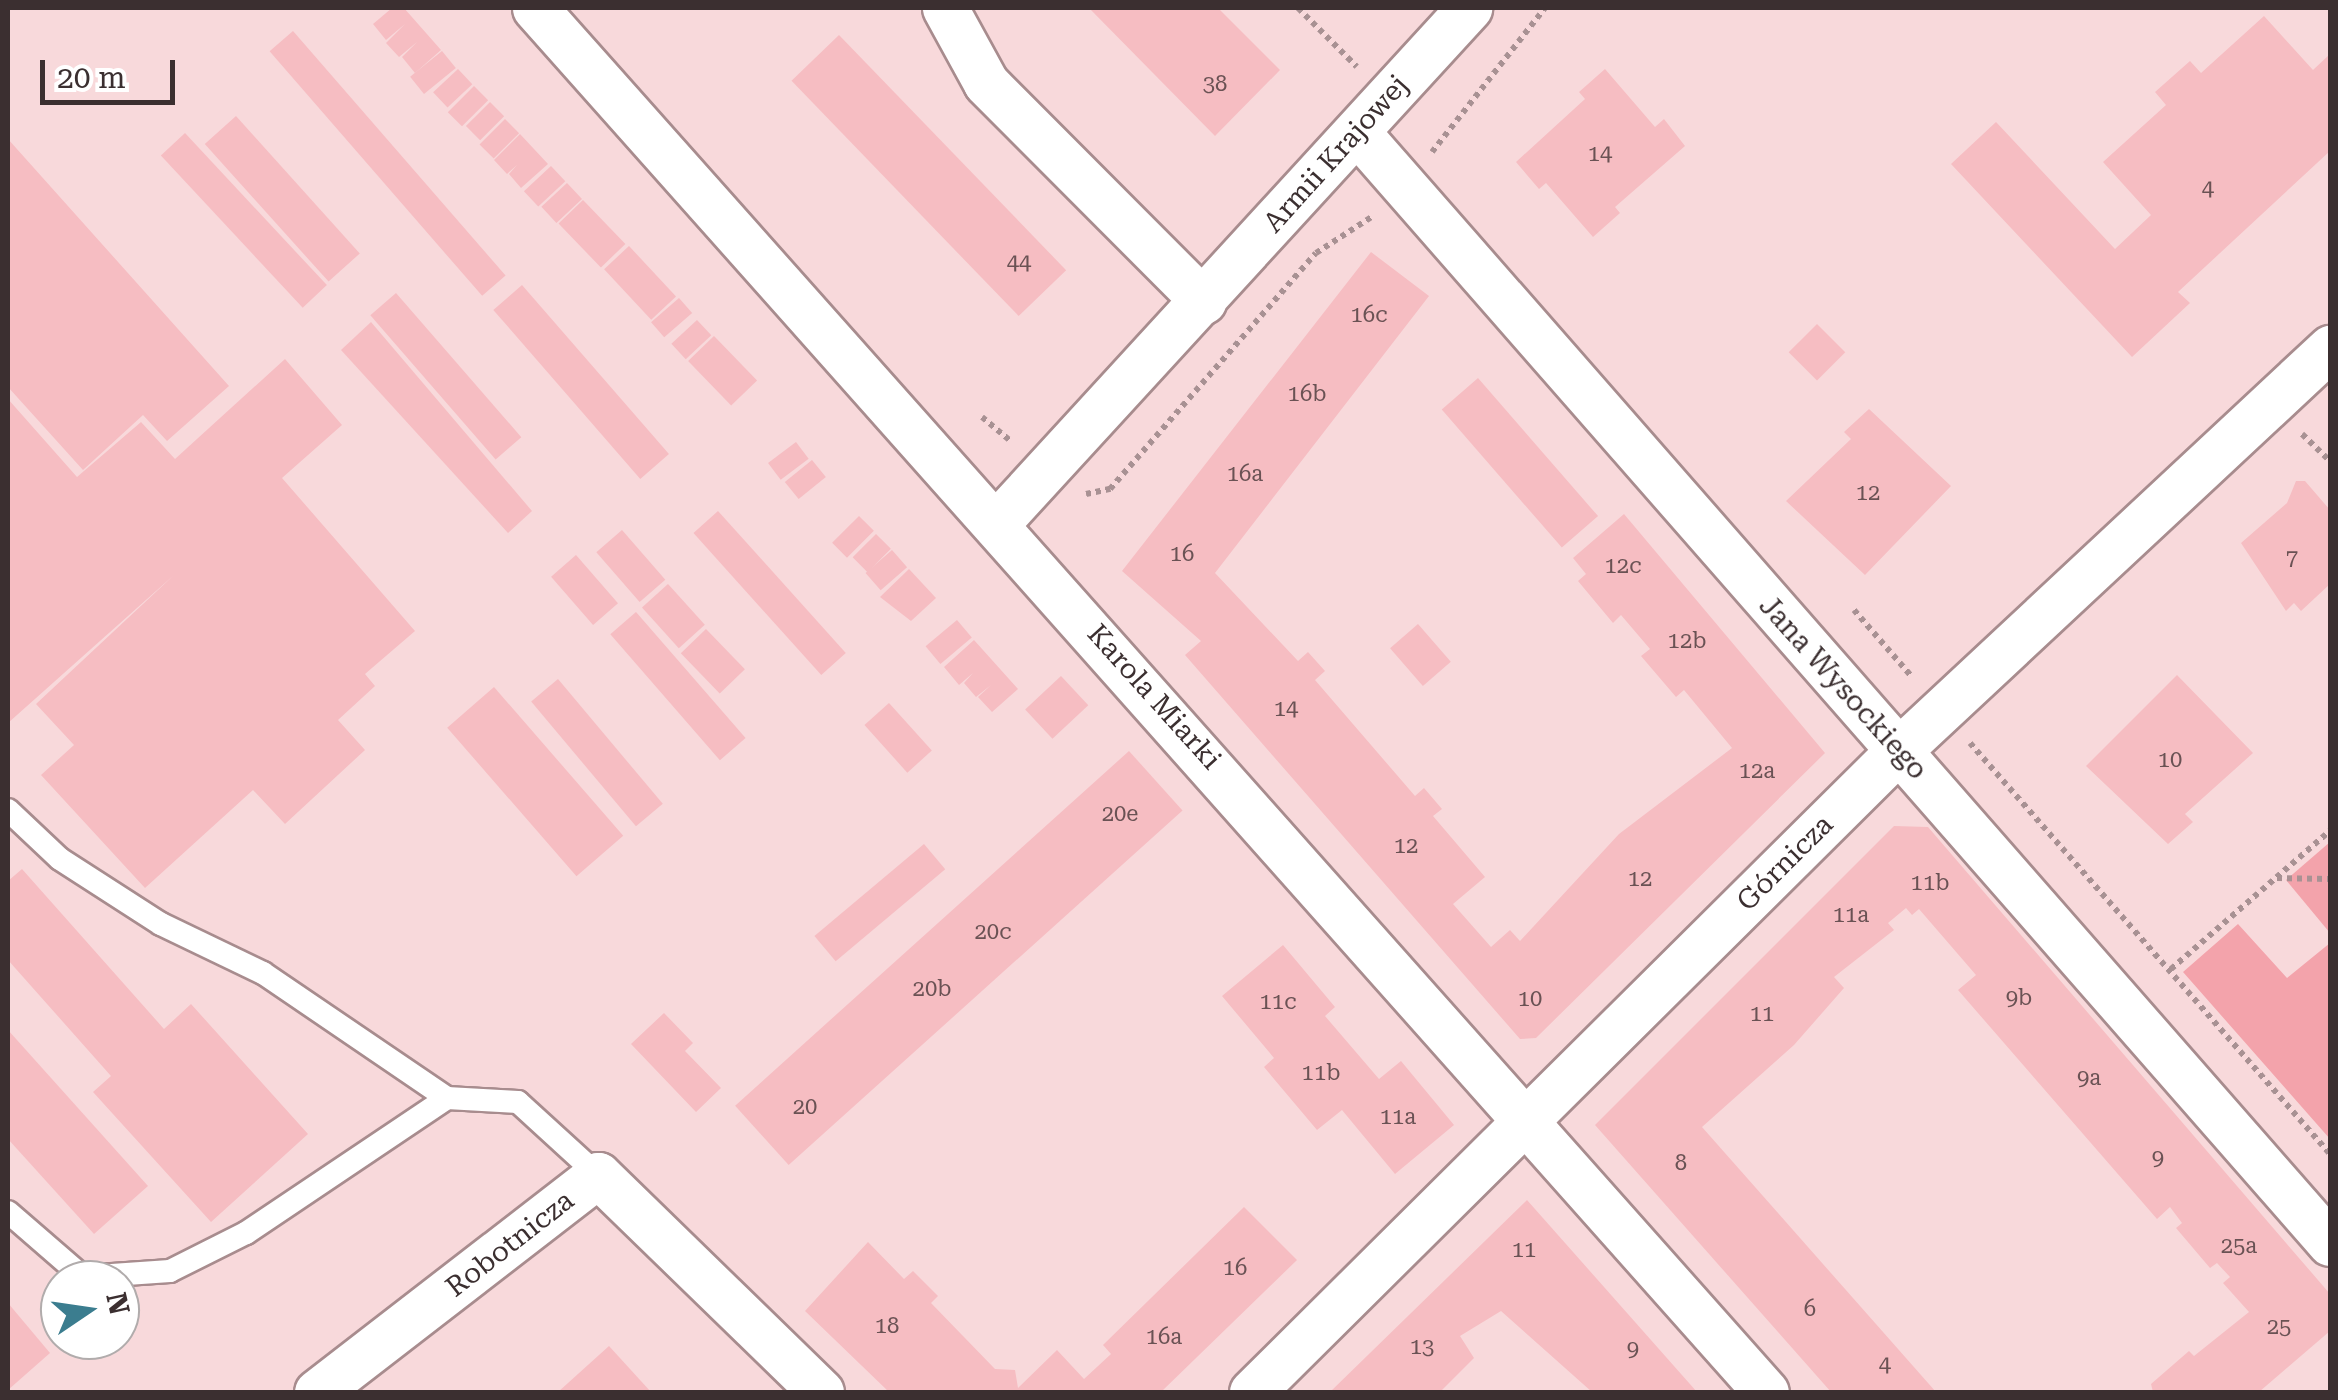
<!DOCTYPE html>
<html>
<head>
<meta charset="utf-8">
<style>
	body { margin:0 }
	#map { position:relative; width:2338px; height:1400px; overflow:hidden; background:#f8d9db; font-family:"Roboto Serif",serif }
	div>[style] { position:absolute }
	.green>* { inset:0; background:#f3a3ab }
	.building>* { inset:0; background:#f6bdc2; transform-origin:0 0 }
	.path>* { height:6px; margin-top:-3px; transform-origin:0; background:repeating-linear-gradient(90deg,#a89193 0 5px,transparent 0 10px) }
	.roads { filter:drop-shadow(2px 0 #a88c8e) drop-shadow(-2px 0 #a88c8e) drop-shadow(0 2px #a88c8e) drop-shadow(0 -2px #a88c8e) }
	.lane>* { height:22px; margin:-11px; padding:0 11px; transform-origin:11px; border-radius:11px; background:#fff }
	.street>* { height:45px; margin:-22.5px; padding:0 22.5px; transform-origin:22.5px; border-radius:22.5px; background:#fff }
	span { translate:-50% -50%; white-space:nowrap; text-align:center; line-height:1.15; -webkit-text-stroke:9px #fff; paint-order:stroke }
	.number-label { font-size:22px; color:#6a5254 }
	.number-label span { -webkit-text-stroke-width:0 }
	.street-label { font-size:28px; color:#3b2f30 }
	.frame { position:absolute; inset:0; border:10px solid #3b2f30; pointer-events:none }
	.north { position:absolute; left:40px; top:1260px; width:100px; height:100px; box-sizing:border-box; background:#fff; border:2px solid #b1acac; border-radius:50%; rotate:77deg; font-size:28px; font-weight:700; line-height:40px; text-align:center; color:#3b2f30 }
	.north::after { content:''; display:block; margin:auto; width:35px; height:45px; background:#3b7d8f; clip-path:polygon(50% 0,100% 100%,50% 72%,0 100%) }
	.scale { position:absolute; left:40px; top:60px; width:135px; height:45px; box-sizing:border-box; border:5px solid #3b2f30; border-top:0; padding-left:12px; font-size:30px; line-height:35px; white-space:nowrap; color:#3b2f30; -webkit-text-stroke:8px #fff; paint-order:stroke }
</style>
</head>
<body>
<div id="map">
	<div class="green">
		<i style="clip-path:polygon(2330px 842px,2330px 933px,2286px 880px)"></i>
		<i style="clip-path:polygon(2238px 924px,2287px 978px,2330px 943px,2330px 1139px,2183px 972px)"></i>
	</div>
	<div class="building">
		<i style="clip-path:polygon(392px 8px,404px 8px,441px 50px,415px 73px,402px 57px,417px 42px,399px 57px,386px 43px,405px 24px,386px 40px,373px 24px)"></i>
		<i style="clip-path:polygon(1089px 8px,1218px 8px,1280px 70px,1215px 136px)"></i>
		<i style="clip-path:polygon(2264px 16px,2313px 70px,2330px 54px,2330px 151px,2178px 292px,2190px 303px,2132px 357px,1951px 164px,1996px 122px,2115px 249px,2151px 215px,2103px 162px,2166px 105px,2155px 92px,2190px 61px,2201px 73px)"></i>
		<i style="left:293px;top:31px;width:324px;height:31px;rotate:49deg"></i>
		<i style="left:839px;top:35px;width:327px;height:66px;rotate:46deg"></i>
		<i style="left:442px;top:51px;width:22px;height:41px;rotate:51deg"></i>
		<i style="left:458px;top:69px;width:21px;height:34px;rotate:47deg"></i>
		<i style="clip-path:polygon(1605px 69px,1655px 127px,1664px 119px,1685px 146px,1615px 207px,1620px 213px,1593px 237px,1546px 183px,1539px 189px,1516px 162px,1585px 99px,1579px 92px)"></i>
		<i style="left:474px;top:86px;width:20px;height:37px;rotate:45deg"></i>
		<i style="left:490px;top:102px;width:20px;height:34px;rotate:45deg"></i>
		<i style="left:236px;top:116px;width:185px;height:42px;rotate:48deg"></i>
		<i style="left:505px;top:119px;width:20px;height:36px;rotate:45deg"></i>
		<i style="left:185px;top:133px;width:208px;height:33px;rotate:47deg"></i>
		<i style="clip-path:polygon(520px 134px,548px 164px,521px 188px,509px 174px,517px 165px,507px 174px,494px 160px)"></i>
		<i style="clip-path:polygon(8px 139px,229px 386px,167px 441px,143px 415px,83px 470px,8px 387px)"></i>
		<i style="left:551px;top:166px;width:21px;height:37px;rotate:47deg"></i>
		<i style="left:567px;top:183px;width:22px;height:35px;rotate:47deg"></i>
		<i style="left:583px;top:200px;width:61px;height:34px;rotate:46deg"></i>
		<i style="left:629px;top:246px;width:69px;height:34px;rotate:47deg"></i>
		<i style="clip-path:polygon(1371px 252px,1429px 296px,1215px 573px,1298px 661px,1308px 652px,1325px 671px,1315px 680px,1415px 796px,1424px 788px,1442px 809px,1433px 816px,1485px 877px,1453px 904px,1491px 947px,1510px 930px,1520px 941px,1619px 834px,1732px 748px,1684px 690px,1676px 697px,1641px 656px,1650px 649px,1621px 615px,1613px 623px,1578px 581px,1586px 574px,1573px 558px,1624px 514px,1825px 753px,1536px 1038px,1520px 1039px,1185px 655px,1201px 641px,1122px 571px)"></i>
		<i style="left:522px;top:285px;width:224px;height:38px;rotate:49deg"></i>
		<i style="left:396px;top:293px;width:191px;height:34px;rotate:49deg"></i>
		<i style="left:679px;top:298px;width:20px;height:37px;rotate:49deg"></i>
		<i style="left:697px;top:320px;width:21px;height:35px;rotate:47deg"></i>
		<i style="clip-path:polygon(371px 322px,532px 511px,508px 533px,341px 350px)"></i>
		<i style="left:1817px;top:324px;width:40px;height:40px;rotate:45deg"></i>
		<i style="left:714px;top:336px;width:62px;height:36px;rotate:46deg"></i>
		<i style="clip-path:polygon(285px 359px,342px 425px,282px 478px,415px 631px,365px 674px,375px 686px,338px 720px,365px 750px,285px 824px,253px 790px,145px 888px,41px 775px,74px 745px,36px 704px,174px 575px,8px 723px,8px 399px,77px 477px,141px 422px,175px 459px)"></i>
		<i style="left:1478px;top:378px;width:183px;height:48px;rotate:49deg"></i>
		<i style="clip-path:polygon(1869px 409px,1951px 486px,1865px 575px,1786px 501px,1851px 439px,1844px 432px)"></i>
		<i style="left:796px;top:442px;width:21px;height:35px;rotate:53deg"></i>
		<i style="left:812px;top:460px;width:22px;height:35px;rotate:51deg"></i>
		<i style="clip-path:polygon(2296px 481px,2305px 481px,2330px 510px,2330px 584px,2301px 611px,2294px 603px,2286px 611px,2241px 543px,2287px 503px)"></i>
		<i style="left:718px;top:511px;width:191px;height:33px;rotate:48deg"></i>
		<i style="left:859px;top:516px;width:21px;height:38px;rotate:45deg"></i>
		<i style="left:622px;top:530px;width:66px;height:34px;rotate:49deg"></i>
		<i style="left:876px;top:534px;width:21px;height:33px;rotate:45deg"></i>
		<i style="left:892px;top:550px;width:23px;height:35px;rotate:49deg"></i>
		<i style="left:576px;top:555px;width:64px;height:33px;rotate:49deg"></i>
		<i style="clip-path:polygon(909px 569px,936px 598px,911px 621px,880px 597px)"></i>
		<i style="left:668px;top:584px;width:55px;height:35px;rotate:48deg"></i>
		<i style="left:636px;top:612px;width:167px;height:34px;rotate:49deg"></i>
		<i style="left:957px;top:620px;width:23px;height:41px;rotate:50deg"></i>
		<i style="left:1418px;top:624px;width:50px;height:37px;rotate:49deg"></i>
		<i style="left:706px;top:629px;width:56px;height:35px;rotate:46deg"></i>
		<i style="clip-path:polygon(974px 640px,1018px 689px,992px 712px,978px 697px,991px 685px,976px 697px,964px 683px,973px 673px,959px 685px,944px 667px)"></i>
		<i style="clip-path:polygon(2177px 675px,2253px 753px,2185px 814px,2193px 822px,2168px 844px,2086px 766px)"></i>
		<i style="left:1061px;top:676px;width:40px;height:49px;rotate:47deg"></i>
		<i style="left:558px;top:679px;width:163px;height:35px;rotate:50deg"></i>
		<i style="left:494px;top:687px;width:197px;height:62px;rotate:49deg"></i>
		<i style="left:889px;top:703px;width:64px;height:33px;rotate:48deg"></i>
		<i style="left:1129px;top:751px;width:80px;height:530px;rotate:48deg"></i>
		<i style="clip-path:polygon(1894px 826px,1928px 827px,2330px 1294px,2330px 1331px,2259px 1392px,2153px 1392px,2151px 1384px,2189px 1351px,2194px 1356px,2249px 1312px,2223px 1283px,2230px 1277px,2217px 1263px,2210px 1268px,2176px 1228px,2182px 1223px,2170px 1207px,2157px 1219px,1958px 990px,1976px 975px,1919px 909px,1912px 915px,1906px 908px,1888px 923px,1894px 930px,1834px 977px,1844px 988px,1794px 1045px,1702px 1127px,1936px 1392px,1831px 1392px,1595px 1125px)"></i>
		<i style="left:924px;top:844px;width:33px;height:143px;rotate:50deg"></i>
		<i style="clip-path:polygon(22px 869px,164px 1029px,191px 1004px,308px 1134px,211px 1222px,93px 1092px,111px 1076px,8px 960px,8px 881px)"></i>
		<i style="clip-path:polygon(1283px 945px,1335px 1007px,1325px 1016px,1379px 1079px,1401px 1061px,1454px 1125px,1395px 1174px,1342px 1110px,1317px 1130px,1264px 1067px,1274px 1058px,1222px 996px)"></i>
		<i style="clip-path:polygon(664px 1013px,693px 1043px,685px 1051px,721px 1088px,696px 1112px,631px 1044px)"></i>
		<i style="clip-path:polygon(8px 1030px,148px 1186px,94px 1234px,8px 1139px)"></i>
		<i style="clip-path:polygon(1527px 1200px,1697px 1392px,1592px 1392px,1501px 1311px,1460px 1336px,1474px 1358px,1440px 1392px,1330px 1392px)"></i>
		<i style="clip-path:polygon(1244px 1207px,1297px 1260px,1161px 1392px,889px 1392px,805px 1311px,868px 1242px,904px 1279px,913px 1271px,938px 1296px,931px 1303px,995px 1369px,1015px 1370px,1018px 1388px,1057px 1350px,1084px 1379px,1111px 1354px,1103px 1345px)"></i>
		<i style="clip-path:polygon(8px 1303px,50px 1353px,8px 1390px)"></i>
		<i style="clip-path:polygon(609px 1346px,651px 1392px,558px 1392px)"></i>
	</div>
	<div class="path">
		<i style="left:1298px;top:8px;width:83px;rotate:45deg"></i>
		<i style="left:1432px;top:152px;width:183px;rotate:-51.9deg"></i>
		<i style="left:982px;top:417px;width:38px;rotate:40deg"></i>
		<i style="left:2302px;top:434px;width:39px;rotate:44deg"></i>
		<i style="left:1086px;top:494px;width:25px;rotate:-12deg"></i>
		<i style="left:1110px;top:489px;width:313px;rotate:-48.9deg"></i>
		<i style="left:1316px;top:253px;width:68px;rotate:-33deg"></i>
		<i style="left:1854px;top:610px;width:89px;rotate:49.1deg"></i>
		<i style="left:1970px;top:743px;width:546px;rotate:48.78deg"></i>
		<i style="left:2277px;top:878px;width:53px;rotate:1.1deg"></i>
		<i style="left:2171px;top:969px;width:211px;rotate:-41deg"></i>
	</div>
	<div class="roads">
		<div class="lane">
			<i style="left:8px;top:810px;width:71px;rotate:43.3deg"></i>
			<i style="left:60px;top:859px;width:120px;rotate:32.8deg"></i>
			<i style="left:161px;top:924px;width:113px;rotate:25.7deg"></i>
			<i style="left:263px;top:973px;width:222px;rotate:34.2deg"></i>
			<i style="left:447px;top:1098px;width:71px;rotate:3.2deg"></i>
			<i style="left:518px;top:1102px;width:108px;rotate:42.4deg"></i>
			<i style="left:8px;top:1212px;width:99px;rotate:40.9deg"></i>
			<i style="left:83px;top:1277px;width:87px;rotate:-3.9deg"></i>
			<i style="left:170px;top:1271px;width:85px;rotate:-26.6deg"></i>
			<i style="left:246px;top:1233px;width:242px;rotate:-33.9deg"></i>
		</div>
		<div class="street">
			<i style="left:535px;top:8px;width:1852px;rotate:48.35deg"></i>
			<i style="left:945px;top:8px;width:85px;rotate:61.3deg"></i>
			<i style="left:986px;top:83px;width:308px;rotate:45.1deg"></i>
			<i style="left:1357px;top:132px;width:1477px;rotate:48.79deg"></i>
			<i style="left:997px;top:523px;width:699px;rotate:-47.49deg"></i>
			<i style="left:317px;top:1392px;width:355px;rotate:-37.7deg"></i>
			<i style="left:598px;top:1175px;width:311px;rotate:44.2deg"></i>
			<i style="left:1252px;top:1392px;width:910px;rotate:-44.78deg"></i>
			<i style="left:1898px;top:751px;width:591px;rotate:-43.01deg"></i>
		</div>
	</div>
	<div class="number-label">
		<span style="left:1215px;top:84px">38</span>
		<span style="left:1600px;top:154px">14</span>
		<span style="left:2208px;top:189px">4</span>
		<span style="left:1019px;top:263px">44</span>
		<span style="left:1369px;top:315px">16c</span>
		<span style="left:1307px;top:394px">16b</span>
		<span style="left:1245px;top:474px">16a</span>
		<span style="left:1868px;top:493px">12</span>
		<span style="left:1182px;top:554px">16</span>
		<span style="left:2292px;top:558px">7</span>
		<span style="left:1623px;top:566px">12c</span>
		<span style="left:1687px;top:641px">12b</span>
		<span style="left:1286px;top:709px">14</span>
		<span style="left:2170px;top:760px">10</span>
		<span style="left:1757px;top:771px">12a</span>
		<span style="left:1120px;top:814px">20e</span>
		<span style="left:1406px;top:846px">12</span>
		<span style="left:1640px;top:879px">12</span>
		<span style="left:1930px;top:883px">11b</span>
		<span style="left:1851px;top:915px">11a</span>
		<span style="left:993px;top:932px">20c</span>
		<span style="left:932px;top:989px">20b</span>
		<span style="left:2019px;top:998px">9b</span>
		<span style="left:1530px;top:999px">10</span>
		<span style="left:1278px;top:1002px">11c</span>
		<span style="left:1762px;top:1014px">11</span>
		<span style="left:1321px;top:1073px">11b</span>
		<span style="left:2089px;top:1078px">9a</span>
		<span style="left:805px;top:1107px">20</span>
		<span style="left:1398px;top:1117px">11a</span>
		<span style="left:2158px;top:1158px">9</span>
		<span style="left:1681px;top:1163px">8</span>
		<span style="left:2239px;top:1246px">25a</span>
		<span style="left:1524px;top:1250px">11</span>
		<span style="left:1235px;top:1268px">16</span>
		<span style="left:1810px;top:1309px">6</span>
		<span style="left:887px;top:1326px">18</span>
		<span style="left:2279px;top:1327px">25</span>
		<span style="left:1164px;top:1337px">16a</span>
		<span style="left:1422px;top:1347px">13</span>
		<span style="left:1633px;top:1349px">9</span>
		<span style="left:1885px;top:1365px">4</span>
	</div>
	<div class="street-label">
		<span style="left:1336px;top:154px;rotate:-48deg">Armii Krajowej</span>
		<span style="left:1843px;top:688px;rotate:48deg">Jana Wysockiego</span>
		<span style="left:1154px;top:697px;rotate:48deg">Karola Miarki</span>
		<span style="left:1785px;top:863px;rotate:-45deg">Górnicza</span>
		<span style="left:510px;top:1244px;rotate:-38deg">Robotnicza</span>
	</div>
	<div class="frame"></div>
	<div class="north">N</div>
	<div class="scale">20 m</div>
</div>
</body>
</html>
